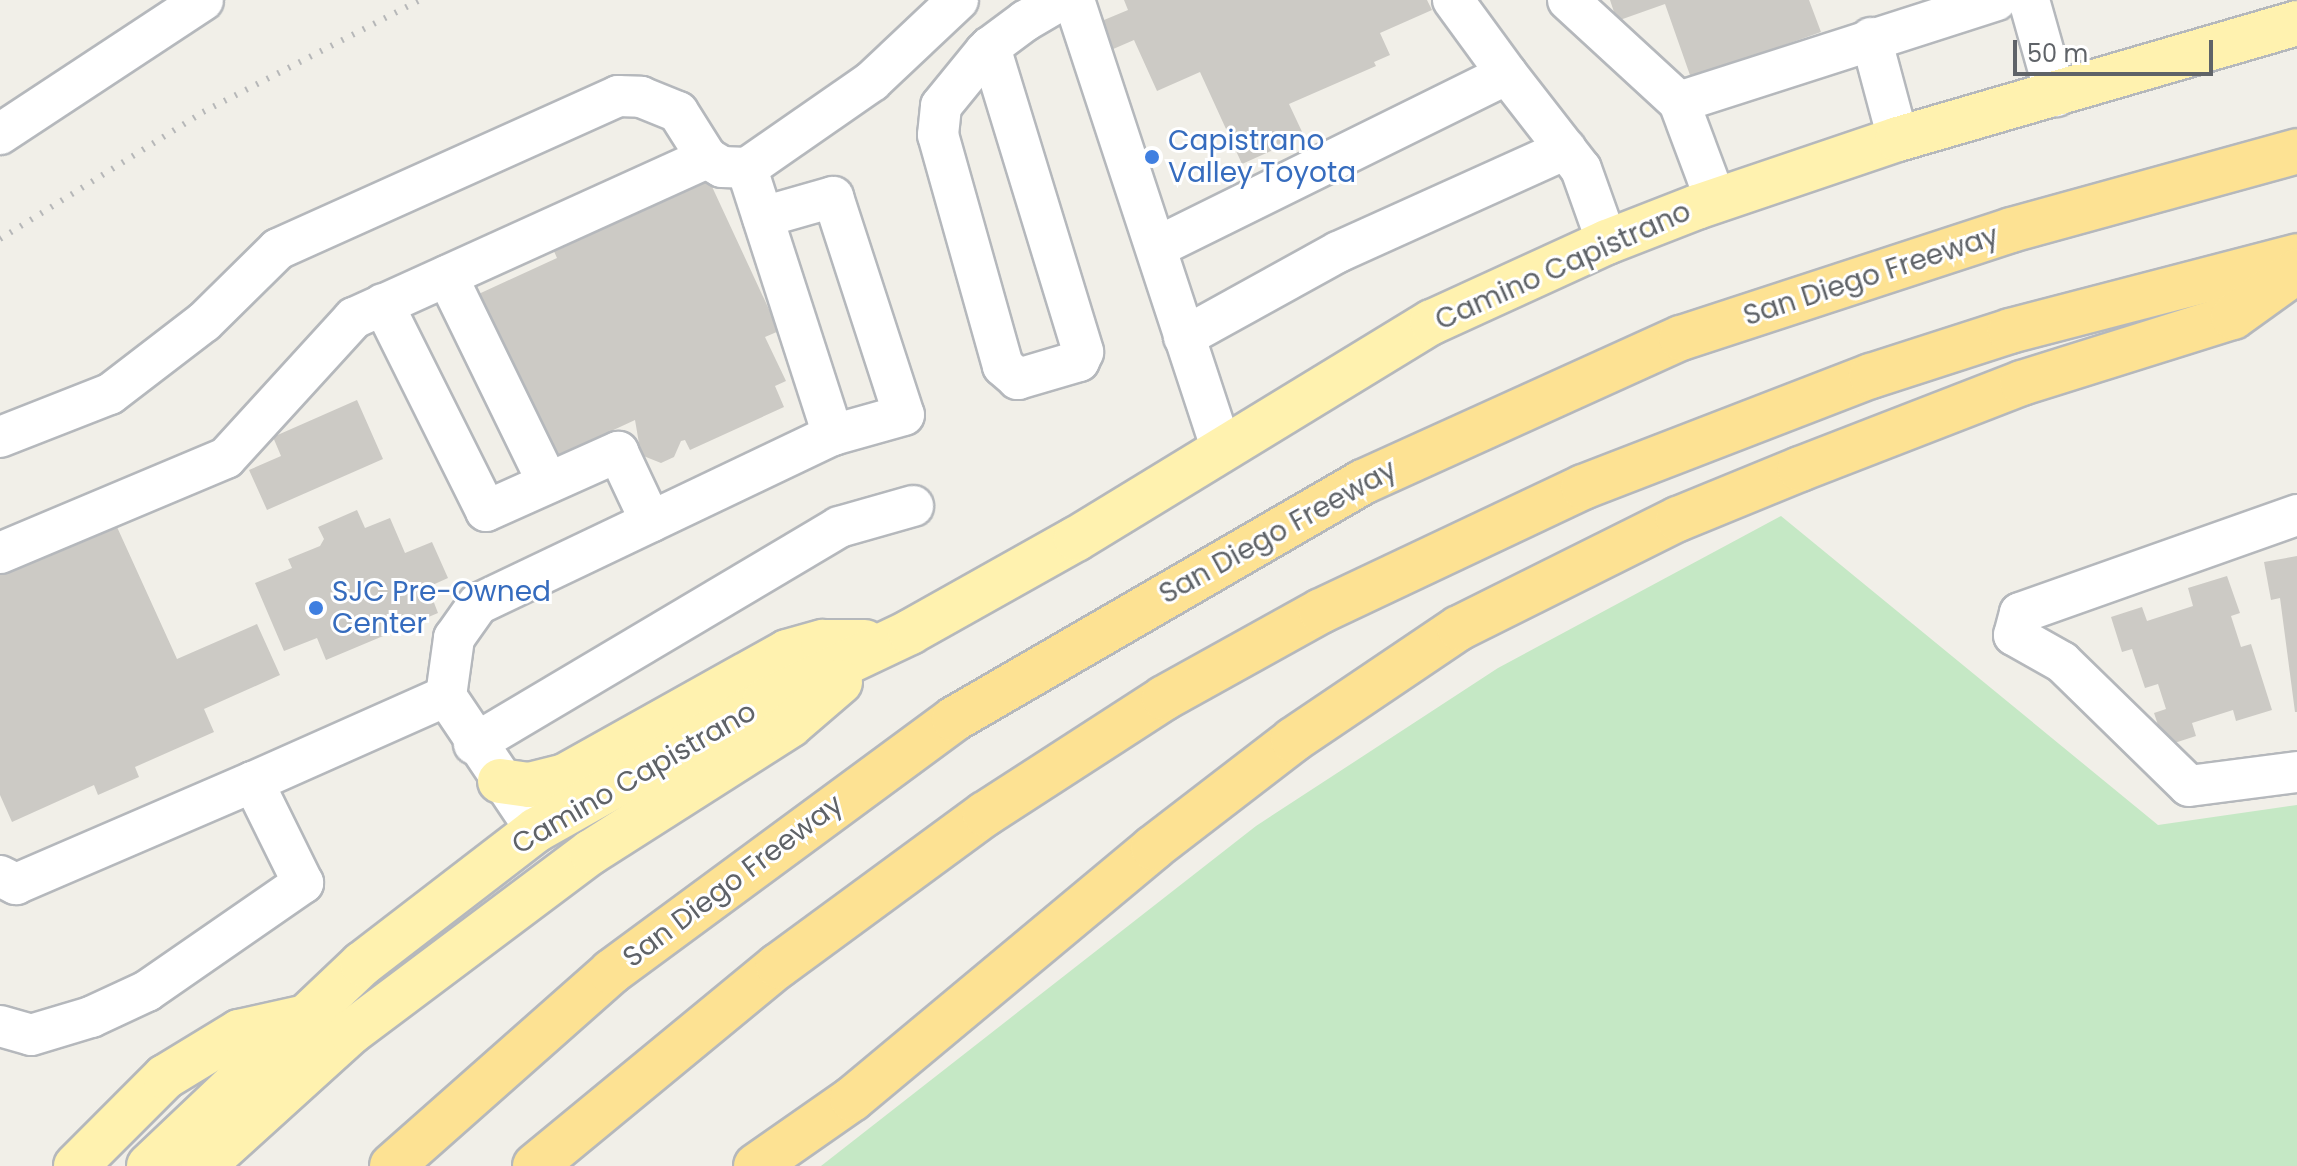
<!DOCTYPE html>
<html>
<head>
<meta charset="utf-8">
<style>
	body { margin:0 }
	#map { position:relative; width:2297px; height:1166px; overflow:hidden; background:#f1efe8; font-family:Poppins,sans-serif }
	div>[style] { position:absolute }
	.green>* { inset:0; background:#c5e8c5 }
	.building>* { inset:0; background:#cccac5 }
	.roads { filter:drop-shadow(2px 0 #b5b8bc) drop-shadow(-2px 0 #b5b8bc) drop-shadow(0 2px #b5b8bc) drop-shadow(0 -2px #b5b8bc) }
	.minor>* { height:40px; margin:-20px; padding:0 20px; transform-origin:20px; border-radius:20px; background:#fff }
	.major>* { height:44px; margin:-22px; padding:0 22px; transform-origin:22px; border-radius:22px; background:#fff2af }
	.highway>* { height:44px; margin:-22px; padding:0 22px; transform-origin:22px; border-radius:22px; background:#fde293 }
	.rail>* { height:6px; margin-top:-3px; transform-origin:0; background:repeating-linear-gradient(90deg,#b6b7b8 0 2px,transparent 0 12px) }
	.dots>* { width:22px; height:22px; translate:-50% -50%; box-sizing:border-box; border:4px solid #fff; border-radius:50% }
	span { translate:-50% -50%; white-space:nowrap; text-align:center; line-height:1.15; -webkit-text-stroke:6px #fff; paint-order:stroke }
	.shop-label { font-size:28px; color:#366cbe }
	.left { translate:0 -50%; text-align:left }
	.street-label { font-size:28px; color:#5f6368 }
	.scale { position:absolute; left:2013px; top:40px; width:200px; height:36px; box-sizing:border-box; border:4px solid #5f6368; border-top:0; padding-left:10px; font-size:24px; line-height:28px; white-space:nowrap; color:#5f6368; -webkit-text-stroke:6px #fff; paint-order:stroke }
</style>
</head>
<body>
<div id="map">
	<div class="green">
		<i style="clip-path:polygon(1781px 516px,2158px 825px,2297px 805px,2297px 1166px,821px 1166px,1256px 826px,1498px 668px)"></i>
	</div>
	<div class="building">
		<i style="clip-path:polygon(1124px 0,1427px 0,1432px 10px,1380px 33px,1390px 55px,1374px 62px,1376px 66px,1289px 104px,1304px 136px,1242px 164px,1200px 72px,1157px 91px,1134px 40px,1104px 53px,1092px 25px,1128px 10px)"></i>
		<i style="clip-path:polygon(1610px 0,1809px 0,1821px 32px,1691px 78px,1665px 4px,1617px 21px)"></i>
		<i style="clip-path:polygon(708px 178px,779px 331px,765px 337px,786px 381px,775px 386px,784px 407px,690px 450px,685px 440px,681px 441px,674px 457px,661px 463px,641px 455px,635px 420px,551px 459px,470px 298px,557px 258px,553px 249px)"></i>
		<i style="clip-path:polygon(357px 400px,383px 459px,267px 510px,249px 470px,281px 456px,273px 437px)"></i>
		<i style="clip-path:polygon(357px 510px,365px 528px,390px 518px,405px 553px,432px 542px,448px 578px,428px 587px,438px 613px,326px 660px,317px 638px,284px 651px,255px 583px,292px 568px,288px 559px,320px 546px,324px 539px,318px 527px)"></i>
		<i style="clip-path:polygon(112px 516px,177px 659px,257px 624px,280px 675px,204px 709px,214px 732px,135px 767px,139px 777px,98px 795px,94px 785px,12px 822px,0 795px,0 566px)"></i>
		<i style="clip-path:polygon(2297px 556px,2297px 712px,2295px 712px,2280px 598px,2271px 600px,2264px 562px)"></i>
		<i style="clip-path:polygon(2227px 576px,2240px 613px,2231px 616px,2241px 647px,2251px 644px,2272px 710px,2236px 721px,2233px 710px,2192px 723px,2196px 736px,2165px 746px,2154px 713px,2166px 709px,2158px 684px,2145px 688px,2132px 649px,2122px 652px,2111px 617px,2142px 607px,2147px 621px,2193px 606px,2188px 588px)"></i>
	</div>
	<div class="roads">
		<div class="minor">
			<i style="left:1074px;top:0;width:474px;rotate:71.8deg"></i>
			<i style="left:1453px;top:0;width:92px;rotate:53.9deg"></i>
			<i style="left:1568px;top:0;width:151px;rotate:42.6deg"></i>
			<i style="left:2029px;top:0;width:100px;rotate:74.3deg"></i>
			<i style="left:1871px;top:38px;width:105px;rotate:75deg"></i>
			<i style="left:990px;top:47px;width:319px;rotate:73deg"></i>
			<i style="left:1083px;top:352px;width:10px;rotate:114deg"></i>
			<i style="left:1079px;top:361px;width:64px;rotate:163.6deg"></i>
			<i style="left:1018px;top:379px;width:20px;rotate:-139deg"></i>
			<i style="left:1003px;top:366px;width:240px;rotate:-105.7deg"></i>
			<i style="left:938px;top:135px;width:29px;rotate:-84deg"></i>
			<i style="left:941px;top:106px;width:70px;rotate:-50.8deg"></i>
			<i style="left:985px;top:52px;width:7px;rotate:-45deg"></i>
			<i style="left:990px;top:47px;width:44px;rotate:-36.6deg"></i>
			<i style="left:1025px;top:21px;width:42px;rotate:-30.3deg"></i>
			<i style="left:0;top:134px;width:243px;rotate:-33.4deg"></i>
			<i style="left:1716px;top:201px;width:106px;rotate:-110.5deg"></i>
			<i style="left:1679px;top:102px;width:333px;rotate:-17.8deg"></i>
			<i style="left:763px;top:217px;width:73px;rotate:-15.9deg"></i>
			<i style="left:833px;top:197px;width:229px;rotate:72deg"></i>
			<i style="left:904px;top:415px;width:74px;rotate:164.3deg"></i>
			<i style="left:1157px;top:247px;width:390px;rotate:-26.3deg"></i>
			<i style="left:1507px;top:74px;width:120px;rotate:52.1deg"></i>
			<i style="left:1581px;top:169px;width:77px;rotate:70.4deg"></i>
			<i style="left:447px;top:276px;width:230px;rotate:64deg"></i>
			<i style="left:383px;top:304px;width:231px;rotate:63.5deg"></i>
			<i style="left:486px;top:511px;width:145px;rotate:-24.1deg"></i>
			<i style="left:618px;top:452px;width:77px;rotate:64.8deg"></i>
			<i style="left:1184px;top:337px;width:176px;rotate:-28.9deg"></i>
			<i style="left:1338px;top:252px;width:250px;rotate:-24.3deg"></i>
			<i style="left:0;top:437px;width:118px;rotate:-21.4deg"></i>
			<i style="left:110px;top:394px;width:118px;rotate:-37.5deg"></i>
			<i style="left:204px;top:322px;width:104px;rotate:-44.6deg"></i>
			<i style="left:278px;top:249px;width:373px;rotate:-24.2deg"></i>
			<i style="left:618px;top:96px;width:23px;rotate:2deg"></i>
			<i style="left:641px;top:97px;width:40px;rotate:22deg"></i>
			<i style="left:678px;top:112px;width:54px;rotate:57.8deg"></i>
			<i style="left:707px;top:158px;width:17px;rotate:31deg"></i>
			<i style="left:722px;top:167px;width:25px;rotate:2deg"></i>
			<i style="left:747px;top:168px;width:152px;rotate:-34.8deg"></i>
			<i style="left:872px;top:81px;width:118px;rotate:-43.3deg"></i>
			<i style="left:2297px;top:515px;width:294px;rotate:160.5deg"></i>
			<i style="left:2020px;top:613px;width:23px;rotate:105deg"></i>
			<i style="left:2014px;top:635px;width:55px;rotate:29.4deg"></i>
			<i style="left:2062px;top:662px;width:177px;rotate:44.3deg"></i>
			<i style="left:2189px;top:786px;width:109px;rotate:-7.4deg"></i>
			<i style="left:0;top:553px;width:245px;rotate:-22.8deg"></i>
			<i style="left:226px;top:458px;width:190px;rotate:-47.6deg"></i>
			<i style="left:354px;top:318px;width:388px;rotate:-24.4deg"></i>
			<i style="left:474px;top:744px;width:425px;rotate:-30.7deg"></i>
			<i style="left:839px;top:527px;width:77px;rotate:-15.8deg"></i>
			<i style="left:536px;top:830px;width:161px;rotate:-123.9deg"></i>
			<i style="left:446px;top:696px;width:59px;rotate:-82.1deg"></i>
			<i style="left:454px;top:638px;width:42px;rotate:-54.8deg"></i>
			<i style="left:478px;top:604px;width:393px;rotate:-25.5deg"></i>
			<i style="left:833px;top:435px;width:281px;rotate:-107.9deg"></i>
			<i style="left:0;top:876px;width:18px;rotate:27deg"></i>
			<i style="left:16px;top:884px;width:258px;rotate:-23.3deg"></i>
			<i style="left:0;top:1026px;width:32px;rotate:16deg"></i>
			<i style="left:31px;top:1035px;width:63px;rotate:-16.7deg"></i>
			<i style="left:91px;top:1017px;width:62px;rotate:-24.9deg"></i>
			<i style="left:147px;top:991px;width:190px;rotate:-34.7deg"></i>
			<i style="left:303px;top:883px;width:113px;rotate:-116.3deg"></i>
			<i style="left:253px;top:782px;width:211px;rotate:-24deg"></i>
		</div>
		<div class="major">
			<i style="left:500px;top:781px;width:29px;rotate:8deg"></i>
			<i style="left:529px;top:785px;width:37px;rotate:-14deg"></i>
			<i style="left:565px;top:776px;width:254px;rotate:-29.2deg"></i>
			<i style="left:787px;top:652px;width:37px;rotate:-16deg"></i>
			<i style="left:823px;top:642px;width:42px"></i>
			<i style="left:76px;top:1166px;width:126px;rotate:-45deg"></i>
			<i style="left:165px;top:1077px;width:87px;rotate:-31.3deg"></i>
			<i style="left:239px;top:1032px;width:69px;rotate:-12.6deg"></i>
			<i style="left:149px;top:1166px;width:294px;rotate:-43.5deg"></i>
			<i style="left:362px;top:964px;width:220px;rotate:-37.6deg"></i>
			<i style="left:536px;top:830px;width:263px;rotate:-29.4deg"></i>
			<i style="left:765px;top:701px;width:161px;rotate:-25.4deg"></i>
			<i style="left:910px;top:632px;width:190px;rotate:-29.3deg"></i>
			<i style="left:1076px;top:539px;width:417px;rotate:-31.4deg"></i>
			<i style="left:1432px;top:322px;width:192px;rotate:-24.6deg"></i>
			<i style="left:1607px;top:242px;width:97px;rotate:-21.3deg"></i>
			<i style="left:1697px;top:207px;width:212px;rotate:-18.7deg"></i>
			<i style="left:1898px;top:139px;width:416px;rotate:-16.2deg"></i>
			<i style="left:203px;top:1166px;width:200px;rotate:-42.2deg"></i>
			<i style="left:351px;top:1032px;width:300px;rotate:-36.9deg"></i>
			<i style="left:591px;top:852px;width:236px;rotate:-32.5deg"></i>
			<i style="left:790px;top:725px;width:66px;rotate:-40.7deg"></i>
		</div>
		<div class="highway">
			<i style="left:392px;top:1166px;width:293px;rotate:-41.5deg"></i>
			<i style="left:611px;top:972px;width:426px;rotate:-36.4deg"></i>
			<i style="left:954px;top:719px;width:473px;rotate:-30.1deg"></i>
			<i style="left:1363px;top:482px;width:349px;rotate:-24.4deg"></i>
			<i style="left:1681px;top:338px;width:347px;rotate:-18.1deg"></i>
			<i style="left:2011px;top:230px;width:297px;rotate:-15.4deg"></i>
			<i style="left:535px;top:1166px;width:315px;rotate:-39.5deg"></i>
			<i style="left:778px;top:966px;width:257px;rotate:-36.3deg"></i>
			<i style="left:985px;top:814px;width:213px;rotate:-32.9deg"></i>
			<i style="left:1164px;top:698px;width:179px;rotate:-29deg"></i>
			<i style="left:1321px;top:611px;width:290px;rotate:-25.3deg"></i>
			<i style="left:1583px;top:487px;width:309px;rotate:-21.1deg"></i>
			<i style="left:1871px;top:376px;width:146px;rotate:-17.9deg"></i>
			<i style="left:2010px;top:331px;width:297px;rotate:-14.6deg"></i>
			<i style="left:756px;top:1166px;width:117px;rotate:-34.9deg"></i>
			<i style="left:852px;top:1099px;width:392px;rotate:-39.8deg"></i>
			<i style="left:1153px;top:848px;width:177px;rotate:-37.6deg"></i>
			<i style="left:1293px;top:740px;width:200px;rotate:-34deg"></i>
			<i style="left:1459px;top:628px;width:245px;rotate:-26.5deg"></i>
			<i style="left:1678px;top:519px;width:132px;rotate:-22.3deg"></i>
			<i style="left:1800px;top:469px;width:238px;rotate:-21.2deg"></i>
			<i style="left:2022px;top:383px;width:221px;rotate:-17.4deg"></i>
			<i style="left:2233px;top:317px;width:79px;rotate:-35.7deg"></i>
		</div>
	</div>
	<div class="rail">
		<i style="left:0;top:239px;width:239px;rotate:-32deg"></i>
		<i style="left:203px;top:112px;width:244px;rotate:-27.3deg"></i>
	</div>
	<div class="dots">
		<i style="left:1152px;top:157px;background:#3f7fe0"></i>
		<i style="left:316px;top:608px;background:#3f7fe0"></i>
	</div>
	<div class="shop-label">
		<span class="left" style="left:1168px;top:157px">Capistrano<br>Valley Toyota</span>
		<span class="left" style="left:332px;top:608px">SJC Pre-Owned<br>Center</span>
	</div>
	<div class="street-label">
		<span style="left:1563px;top:266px;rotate:-24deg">Camino Capistrano</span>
		<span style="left:1871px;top:276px;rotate:-18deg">San Diego Freeway</span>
		<span style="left:1278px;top:532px;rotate:-29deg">San Diego Freeway</span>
		<span style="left:634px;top:778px;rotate:-30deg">Camino Capistrano</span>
		<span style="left:733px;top:881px;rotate:-37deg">San Diego Freeway</span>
	</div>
	<div class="scale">50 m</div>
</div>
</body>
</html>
